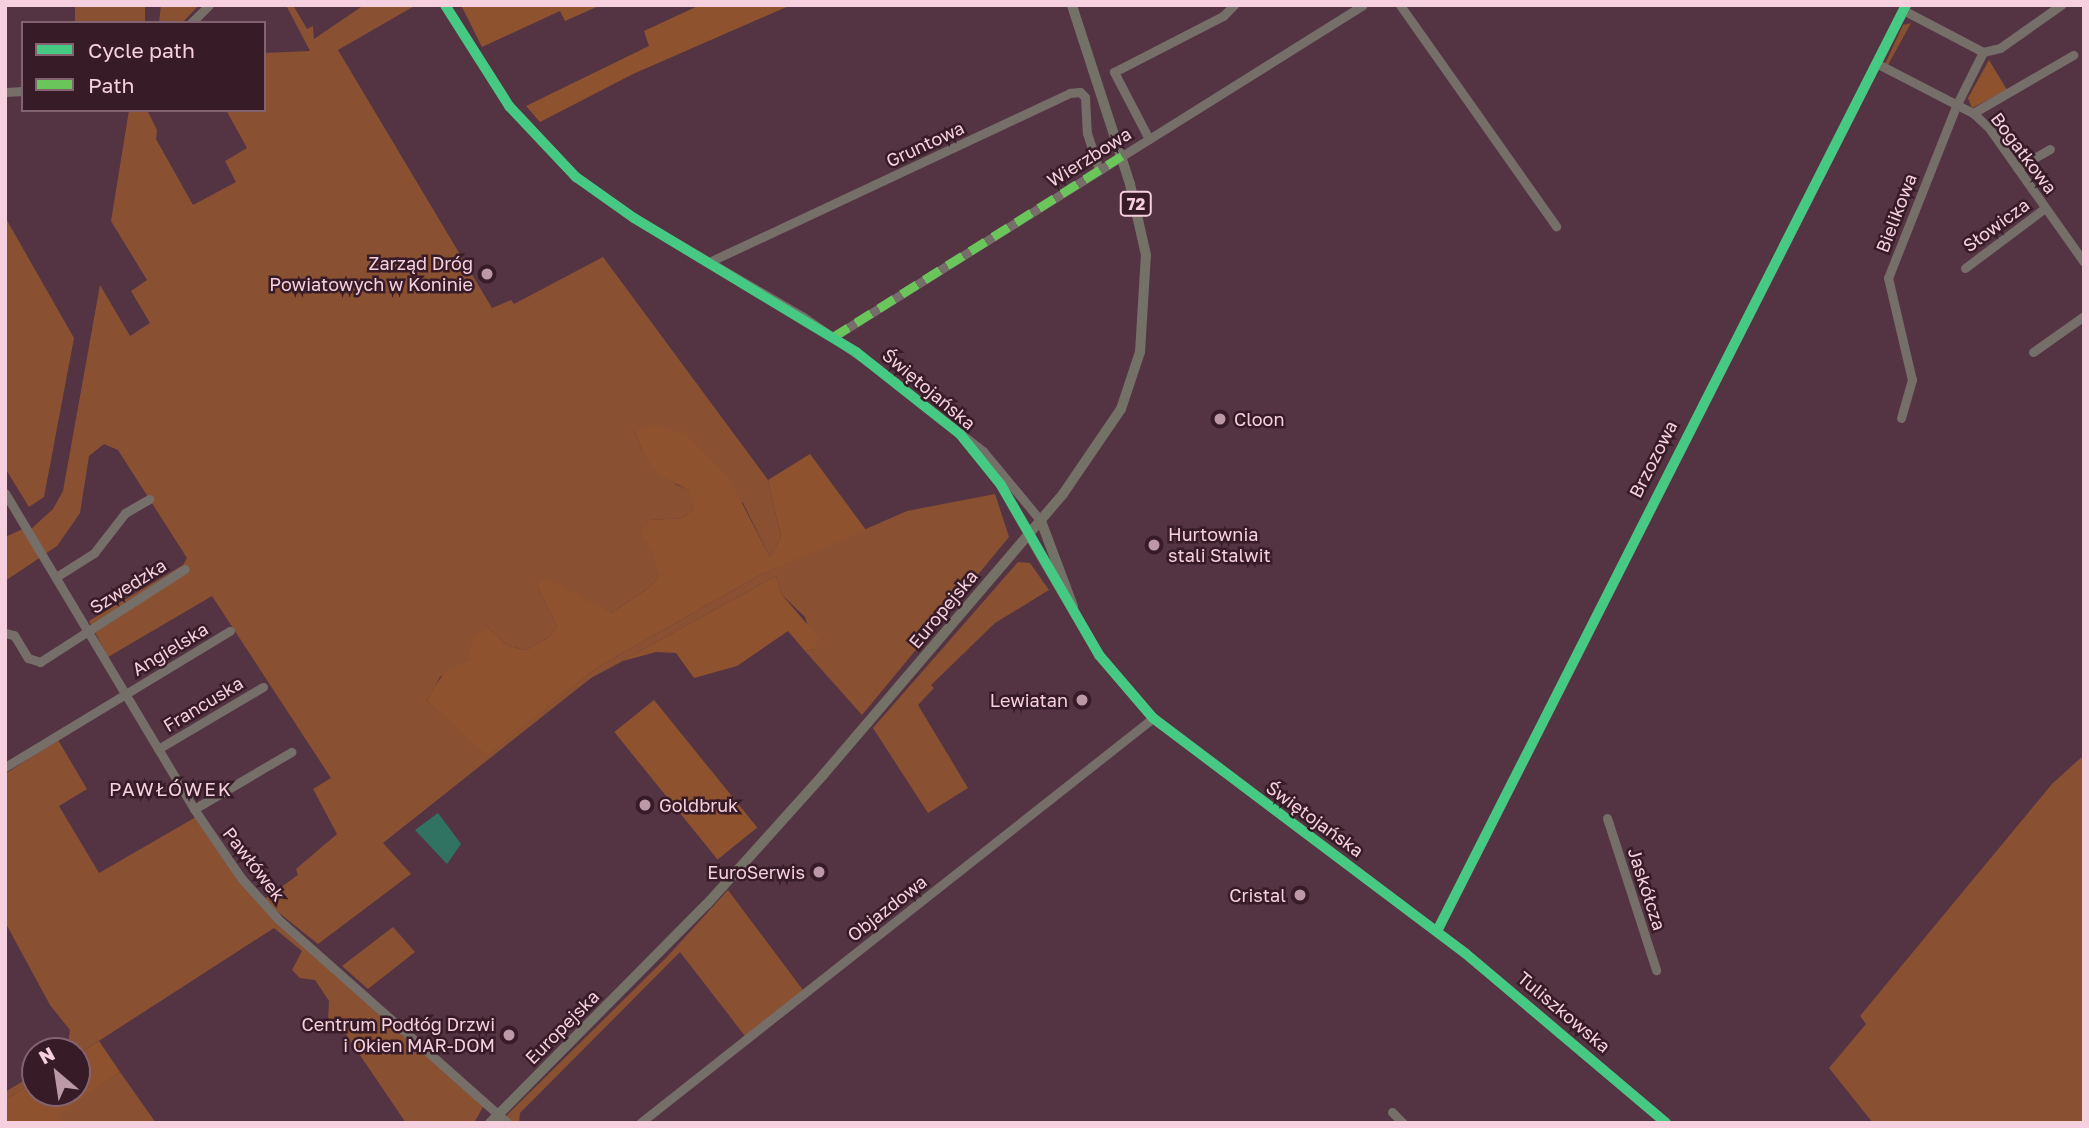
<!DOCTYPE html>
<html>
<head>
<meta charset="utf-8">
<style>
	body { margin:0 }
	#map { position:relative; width:2089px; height:1128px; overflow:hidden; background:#543443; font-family:"Golos Text",sans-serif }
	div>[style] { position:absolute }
	.green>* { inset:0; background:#895131; transform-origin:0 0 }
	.forest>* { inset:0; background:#8e532e; transform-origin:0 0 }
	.water>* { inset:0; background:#307363 }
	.minor>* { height:9px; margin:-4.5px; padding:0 4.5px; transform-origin:4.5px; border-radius:4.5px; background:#756e69 }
	.major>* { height:10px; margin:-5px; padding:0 5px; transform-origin:5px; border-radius:5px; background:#747166 }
	.quiet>* { height:9px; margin-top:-4.5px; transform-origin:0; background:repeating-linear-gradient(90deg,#6ac65a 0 18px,transparent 0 27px) }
	.cycleway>* { height:10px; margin:-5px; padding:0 5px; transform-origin:5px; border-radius:5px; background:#46c982 }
	.dots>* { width:19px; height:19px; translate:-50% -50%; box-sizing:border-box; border:4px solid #371b27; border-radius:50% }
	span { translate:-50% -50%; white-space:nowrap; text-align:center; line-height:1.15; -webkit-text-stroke:5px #371b27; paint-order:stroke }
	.shield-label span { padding:2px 5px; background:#371b27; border:2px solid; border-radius:5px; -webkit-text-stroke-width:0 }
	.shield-label { font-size:16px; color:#f6d0de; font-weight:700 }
	.street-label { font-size:18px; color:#f6d0de }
	.poi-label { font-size:18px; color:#f6d0de }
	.right { translate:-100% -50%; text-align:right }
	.left { translate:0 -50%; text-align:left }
	.neighbourhood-label { font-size:19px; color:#f6d0de; letter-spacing:2px }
	.frame { position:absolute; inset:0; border:7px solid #f6d0de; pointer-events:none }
	.legend { position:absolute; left:21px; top:21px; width:245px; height:91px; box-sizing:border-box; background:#371b27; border:2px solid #836370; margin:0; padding:9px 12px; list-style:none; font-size:21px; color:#f6d0de }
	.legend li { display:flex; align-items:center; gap:14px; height:35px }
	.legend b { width:35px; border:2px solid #836370 }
	.north { position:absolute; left:21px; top:1037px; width:70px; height:70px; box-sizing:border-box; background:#371b27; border:2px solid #836370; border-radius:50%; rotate:331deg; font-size:19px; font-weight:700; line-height:28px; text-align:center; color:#f6d0de }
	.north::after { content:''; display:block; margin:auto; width:24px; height:32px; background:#bd99a8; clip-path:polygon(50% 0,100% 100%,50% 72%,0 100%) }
</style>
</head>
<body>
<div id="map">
	<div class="green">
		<i style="left:75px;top:5px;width:70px;height:20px"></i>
		<i style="clip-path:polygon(161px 5px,199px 5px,182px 23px,159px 23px)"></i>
		<i style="clip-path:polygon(286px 5px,293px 5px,307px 29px,313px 26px,314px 39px,364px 5px,416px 5px,338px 50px,492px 308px,511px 300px,514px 304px,603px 257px,768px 480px,781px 537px,770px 557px,743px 503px,635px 431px,642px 450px,677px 485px,691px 491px,693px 509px,682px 518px,651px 520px,659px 576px,650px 587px,611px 613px,537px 586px,557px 626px,549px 637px,526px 650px,508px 646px,488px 628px,468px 660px,440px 677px,427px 701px,487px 754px,598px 667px,760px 575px,907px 511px,995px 494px,1009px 537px,862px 715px,805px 651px,815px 649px,805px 617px,782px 595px,776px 576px,591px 678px,383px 843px,411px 874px,318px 944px,263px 900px,298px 875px,296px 869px,337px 834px,313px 789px,331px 778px,212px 596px,108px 657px,89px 621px,183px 565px,187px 558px,118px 450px,104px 444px,89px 456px,80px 513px,57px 546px,45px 554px,31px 529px,53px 509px,63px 491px,100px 285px,130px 336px,150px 323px,131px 291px,147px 280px,111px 221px,129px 110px,147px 110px,157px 130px,156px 139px,193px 205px,236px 182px,225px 161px,247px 148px,226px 110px,264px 110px,264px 53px,310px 51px)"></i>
		<i style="clip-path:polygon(1911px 23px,1888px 65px,1885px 64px,1903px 25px)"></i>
		<i style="clip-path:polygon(5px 217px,74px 338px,44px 497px,29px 507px,5px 468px)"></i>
		<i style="clip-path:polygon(23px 529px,41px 557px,5px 581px,5px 537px)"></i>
		<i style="clip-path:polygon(1018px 562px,1030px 563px,1049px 590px,995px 623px,931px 685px,934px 688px,918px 705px,968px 788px,928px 813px,873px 728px)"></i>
		<i style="clip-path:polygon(58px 740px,87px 789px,59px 806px,99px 873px,196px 817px,246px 889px,484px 1105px,474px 1123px,406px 1123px,345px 1033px,328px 1021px,329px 1001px,315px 980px,300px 978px,292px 970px,302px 951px,274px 928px,77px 1055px,67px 1051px,70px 1030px,50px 1005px,5px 922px,5px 774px)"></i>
		<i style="clip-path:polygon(2084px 755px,2084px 1123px,1873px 1123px,1829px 1068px,1866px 1024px,1860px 1016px,2052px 784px)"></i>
		<i style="clip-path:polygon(728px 890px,803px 990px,745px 1036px,680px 952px,520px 1113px,519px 1123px,499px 1123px,666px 958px)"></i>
		<i style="clip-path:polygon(393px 927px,415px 952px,368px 989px,342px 966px)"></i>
		<i style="clip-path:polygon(120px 1072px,156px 1123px,64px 1123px,58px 1115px)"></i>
		<i style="clip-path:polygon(35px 1074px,35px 1081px,5px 1100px,5px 1092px)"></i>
	</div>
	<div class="forest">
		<i style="clip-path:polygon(461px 5px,601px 5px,565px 21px,560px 11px,482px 47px)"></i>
		<i style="clip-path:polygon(700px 5px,791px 5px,633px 74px,540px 122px,526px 106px,649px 46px,644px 31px)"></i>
		<i style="clip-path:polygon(1989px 60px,2007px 90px,1972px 108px,1968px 98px)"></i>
		<i style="clip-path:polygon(651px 424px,687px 435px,730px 480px,770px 557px,781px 537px,768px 480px,810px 454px,866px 530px,760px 575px,598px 667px,487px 755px,427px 701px,435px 686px,445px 672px,468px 660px,473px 637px,488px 628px,508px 646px,526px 650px,549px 637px,557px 626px,537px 586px,546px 578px,611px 613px,650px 587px,659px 576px,653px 551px,640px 532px,651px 520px,682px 518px,693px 509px,690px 491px,658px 474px,642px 450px,635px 431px)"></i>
		<i style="clip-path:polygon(776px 576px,782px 595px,819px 638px,815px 649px,805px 651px,788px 631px,737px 666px,694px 678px,676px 653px,656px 652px,623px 661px,591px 678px)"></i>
		<i style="left:654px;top:700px;width:164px;height:51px;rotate:51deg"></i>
		<i style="clip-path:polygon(99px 1041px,120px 1072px,59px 1115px,64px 1123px,5px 1123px,5px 1100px,35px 1081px,35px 1093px,77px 1093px,77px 1055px)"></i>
	</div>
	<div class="water">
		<i style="clip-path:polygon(438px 813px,461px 844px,447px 864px,415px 830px)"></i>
	</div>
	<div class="minor">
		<i style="left:445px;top:5px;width:120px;rotate:57.6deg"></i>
		<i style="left:509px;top:106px;width:98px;rotate:46.7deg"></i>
		<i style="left:576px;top:177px;width:71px;rotate:35.3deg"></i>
		<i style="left:634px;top:218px;width:194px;rotate:30.3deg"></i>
		<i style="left:802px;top:316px;width:91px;rotate:34.7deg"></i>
		<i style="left:877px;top:368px;width:135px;rotate:38.1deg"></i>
		<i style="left:983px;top:451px;width:91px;rotate:50.4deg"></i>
		<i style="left:1400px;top:5px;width:271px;rotate:54.8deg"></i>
		<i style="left:1903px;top:10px;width:90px;rotate:27.7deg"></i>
		<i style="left:1983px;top:52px;width:17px;rotate:-13deg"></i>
		<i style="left:2000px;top:48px;width:75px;rotate:-35.2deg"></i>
		<i style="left:191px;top:23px;width:25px;rotate:-45deg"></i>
		<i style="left:1876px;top:63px;width:109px;rotate:27.3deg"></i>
		<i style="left:1973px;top:113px;width:22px;rotate:43deg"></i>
		<i style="left:1989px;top:128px;width:164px;rotate:54.7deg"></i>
		<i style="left:5px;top:92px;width:18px;rotate:-3deg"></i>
		<i style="left:1973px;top:113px;width:116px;rotate:-30.1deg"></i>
		<i style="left:1149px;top:139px;width:76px;rotate:-117.6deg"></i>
		<i style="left:1114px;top:72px;width:123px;rotate:-27.2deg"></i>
		<i style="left:1223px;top:16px;width:16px;rotate:-45deg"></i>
		<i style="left:2017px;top:168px;width:38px;rotate:-30deg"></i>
		<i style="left:709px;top:262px;width:399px;rotate:-25.1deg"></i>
		<i style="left:1070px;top:93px;width:10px;rotate:-6deg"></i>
		<i style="left:1080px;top:92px;width:7px;rotate:45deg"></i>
		<i style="left:1085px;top:97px;width:36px;rotate:87deg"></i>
		<i style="left:1087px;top:133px;width:39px;rotate:72deg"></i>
		<i style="left:1965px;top:268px;width:100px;rotate:-36.9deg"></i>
		<i style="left:833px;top:337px;width:625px;rotate:-32.06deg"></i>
		<i style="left:2033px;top:352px;width:62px;rotate:-35.2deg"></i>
		<i style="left:1901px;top:418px;width:40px;rotate:-74deg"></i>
		<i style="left:1912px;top:380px;width:105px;rotate:-103.2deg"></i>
		<i style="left:1888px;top:278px;width:187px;rotate:-68.4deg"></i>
		<i style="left:1957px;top:104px;width:58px;rotate:-63.4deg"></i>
		<i style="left:968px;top:444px;width:42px;rotate:49.8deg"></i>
		<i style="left:995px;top:476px;width:68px;rotate:60deg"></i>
		<i style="left:5px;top:493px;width:368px;rotate:59.1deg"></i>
		<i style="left:194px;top:809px;width:83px;rotate:55.7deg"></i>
		<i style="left:241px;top:878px;width:55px;rotate:47.9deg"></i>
		<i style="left:278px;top:919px;width:307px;rotate:41.6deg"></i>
		<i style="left:56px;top:577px;width:45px;rotate:-32.3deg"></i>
		<i style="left:94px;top:553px;width:51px;rotate:-52.2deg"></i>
		<i style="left:125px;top:513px;width:28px;rotate:-30deg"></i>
		<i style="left:5px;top:633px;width:9px;rotate:13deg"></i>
		<i style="left:14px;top:635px;width:27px;rotate:59deg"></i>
		<i style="left:28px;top:658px;width:13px;rotate:18deg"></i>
		<i style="left:40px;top:662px;width:172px;rotate:-32.7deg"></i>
		<i style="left:158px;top:749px;width:122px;rotate:-30.6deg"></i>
		<i style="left:5px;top:767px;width:263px;rotate:-31.2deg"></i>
		<i style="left:194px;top:809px;width:113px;rotate:-30.4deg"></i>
		<i style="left:1607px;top:818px;width:160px;rotate:72.1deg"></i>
		<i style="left:1437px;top:931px;width:1038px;rotate:-63.14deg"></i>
		<i style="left:1392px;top:1112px;width:16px;rotate:45deg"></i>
		<i style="left:640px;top:1123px;width:654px;rotate:-38.29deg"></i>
	</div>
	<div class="major">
		<i style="left:1041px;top:521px;width:91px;rotate:69.4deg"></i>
		<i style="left:1029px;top:535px;width:139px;rotate:59.7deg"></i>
		<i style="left:1099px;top:655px;width:83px;rotate:49.4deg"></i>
		<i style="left:1153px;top:718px;width:391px;rotate:37deg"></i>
		<i style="left:1465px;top:953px;width:263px;rotate:40.2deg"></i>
		<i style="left:490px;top:1123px;width:308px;rotate:-45.3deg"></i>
		<i style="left:707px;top:904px;width:173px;rotate:-48deg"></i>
		<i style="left:823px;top:775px;width:370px;rotate:-49.5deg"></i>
		<i style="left:1063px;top:494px;width:103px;rotate:-55.7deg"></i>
		<i style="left:1121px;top:409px;width:60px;rotate:-71.6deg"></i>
		<i style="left:1140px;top:352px;width:97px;rotate:-86.5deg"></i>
		<i style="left:1146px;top:255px;width:73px;rotate:-102.7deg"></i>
		<i style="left:1130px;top:184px;width:188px;rotate:-108deg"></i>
	</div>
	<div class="quiet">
		<i style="left:833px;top:337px;width:341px;rotate:-32.1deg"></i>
	</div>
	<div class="cycleway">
		<i style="left:445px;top:5px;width:120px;rotate:57.6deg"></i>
		<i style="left:509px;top:106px;width:98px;rotate:46.7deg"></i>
		<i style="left:576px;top:177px;width:71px;rotate:35.3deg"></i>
		<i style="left:634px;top:218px;width:259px;rotate:31.1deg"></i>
		<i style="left:856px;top:352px;width:132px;rotate:38.3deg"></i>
		<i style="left:960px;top:434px;width:65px;rotate:51.2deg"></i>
		<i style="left:1001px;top:485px;width:196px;rotate:60deg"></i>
		<i style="left:1099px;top:655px;width:83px;rotate:49.4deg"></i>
		<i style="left:1153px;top:718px;width:391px;rotate:37deg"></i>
		<i style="left:1465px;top:953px;width:263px;rotate:40.2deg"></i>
		<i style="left:1437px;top:931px;width:1038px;rotate:-63.14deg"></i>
	</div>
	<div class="dots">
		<i style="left:487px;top:274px;background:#bd99a8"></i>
		<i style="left:1220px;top:419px;background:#bd99a8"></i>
		<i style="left:1154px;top:545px;background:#bd99a8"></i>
		<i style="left:1082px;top:700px;background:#bd99a8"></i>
		<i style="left:645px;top:805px;background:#bd99a8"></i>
		<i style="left:819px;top:872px;background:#bd99a8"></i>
		<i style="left:1300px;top:895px;background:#bd99a8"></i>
		<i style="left:509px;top:1035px;background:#bd99a8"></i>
	</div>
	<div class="shield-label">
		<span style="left:1136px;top:204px">72</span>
	</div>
	<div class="street-label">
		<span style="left:925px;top:144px;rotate:-25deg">Gruntowa</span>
		<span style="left:2024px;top:153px;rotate:53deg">Bogatkowa</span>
		<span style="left:1089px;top:157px;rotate:-32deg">Wierzbowa</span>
		<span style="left:1896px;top:213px;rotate:-69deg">Bielikowa</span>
		<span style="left:1996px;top:225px;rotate:-36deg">Słowicza</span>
		<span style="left:929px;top:389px;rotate:40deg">Świętojańska</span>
		<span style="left:1653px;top:459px;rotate:-63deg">Brzozowa</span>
		<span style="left:128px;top:586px;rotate:-32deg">Szwedzka</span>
		<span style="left:943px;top:609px;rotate:-50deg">Europejska</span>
		<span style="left:170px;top:649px;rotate:-31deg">Angielska</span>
		<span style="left:203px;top:704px;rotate:-31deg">Francuska</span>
		<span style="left:1315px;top:819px;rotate:36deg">Świętojańska</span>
		<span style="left:254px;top:864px;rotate:52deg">Pawłówek</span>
		<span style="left:1647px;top:889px;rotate:72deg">Jaskółcza</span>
		<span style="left:887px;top:908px;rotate:-38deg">Objazdowa</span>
		<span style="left:1564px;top:1012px;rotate:40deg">Tuliszkowska</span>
		<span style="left:562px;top:1027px;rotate:-45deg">Europejska</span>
	</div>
	<div class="poi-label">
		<span class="right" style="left:473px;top:274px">Zarząd Dróg<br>Powiatowych w Koninie</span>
		<span class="left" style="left:1234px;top:419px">Cloon</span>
		<span class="left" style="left:1168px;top:545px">Hurtownia<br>stali Stalwit</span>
		<span class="right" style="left:1068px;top:700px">Lewiatan</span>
		<span class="left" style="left:659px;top:805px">Goldbruk</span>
		<span class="right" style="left:805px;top:872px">EuroSerwis</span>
		<span class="right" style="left:1286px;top:895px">Cristal</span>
		<span class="right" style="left:495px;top:1035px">Centrum Podłóg Drzwi<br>i Okien MAR-DOM</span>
	</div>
	<div class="neighbourhood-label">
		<span style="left:171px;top:789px">PAWŁÓWEK</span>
	</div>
	<div class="frame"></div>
	<ul class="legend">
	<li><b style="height:9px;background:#46c982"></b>Cycle path</li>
	<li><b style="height:9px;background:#6ac65a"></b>Path</li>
	</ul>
	<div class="north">N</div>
</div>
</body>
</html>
